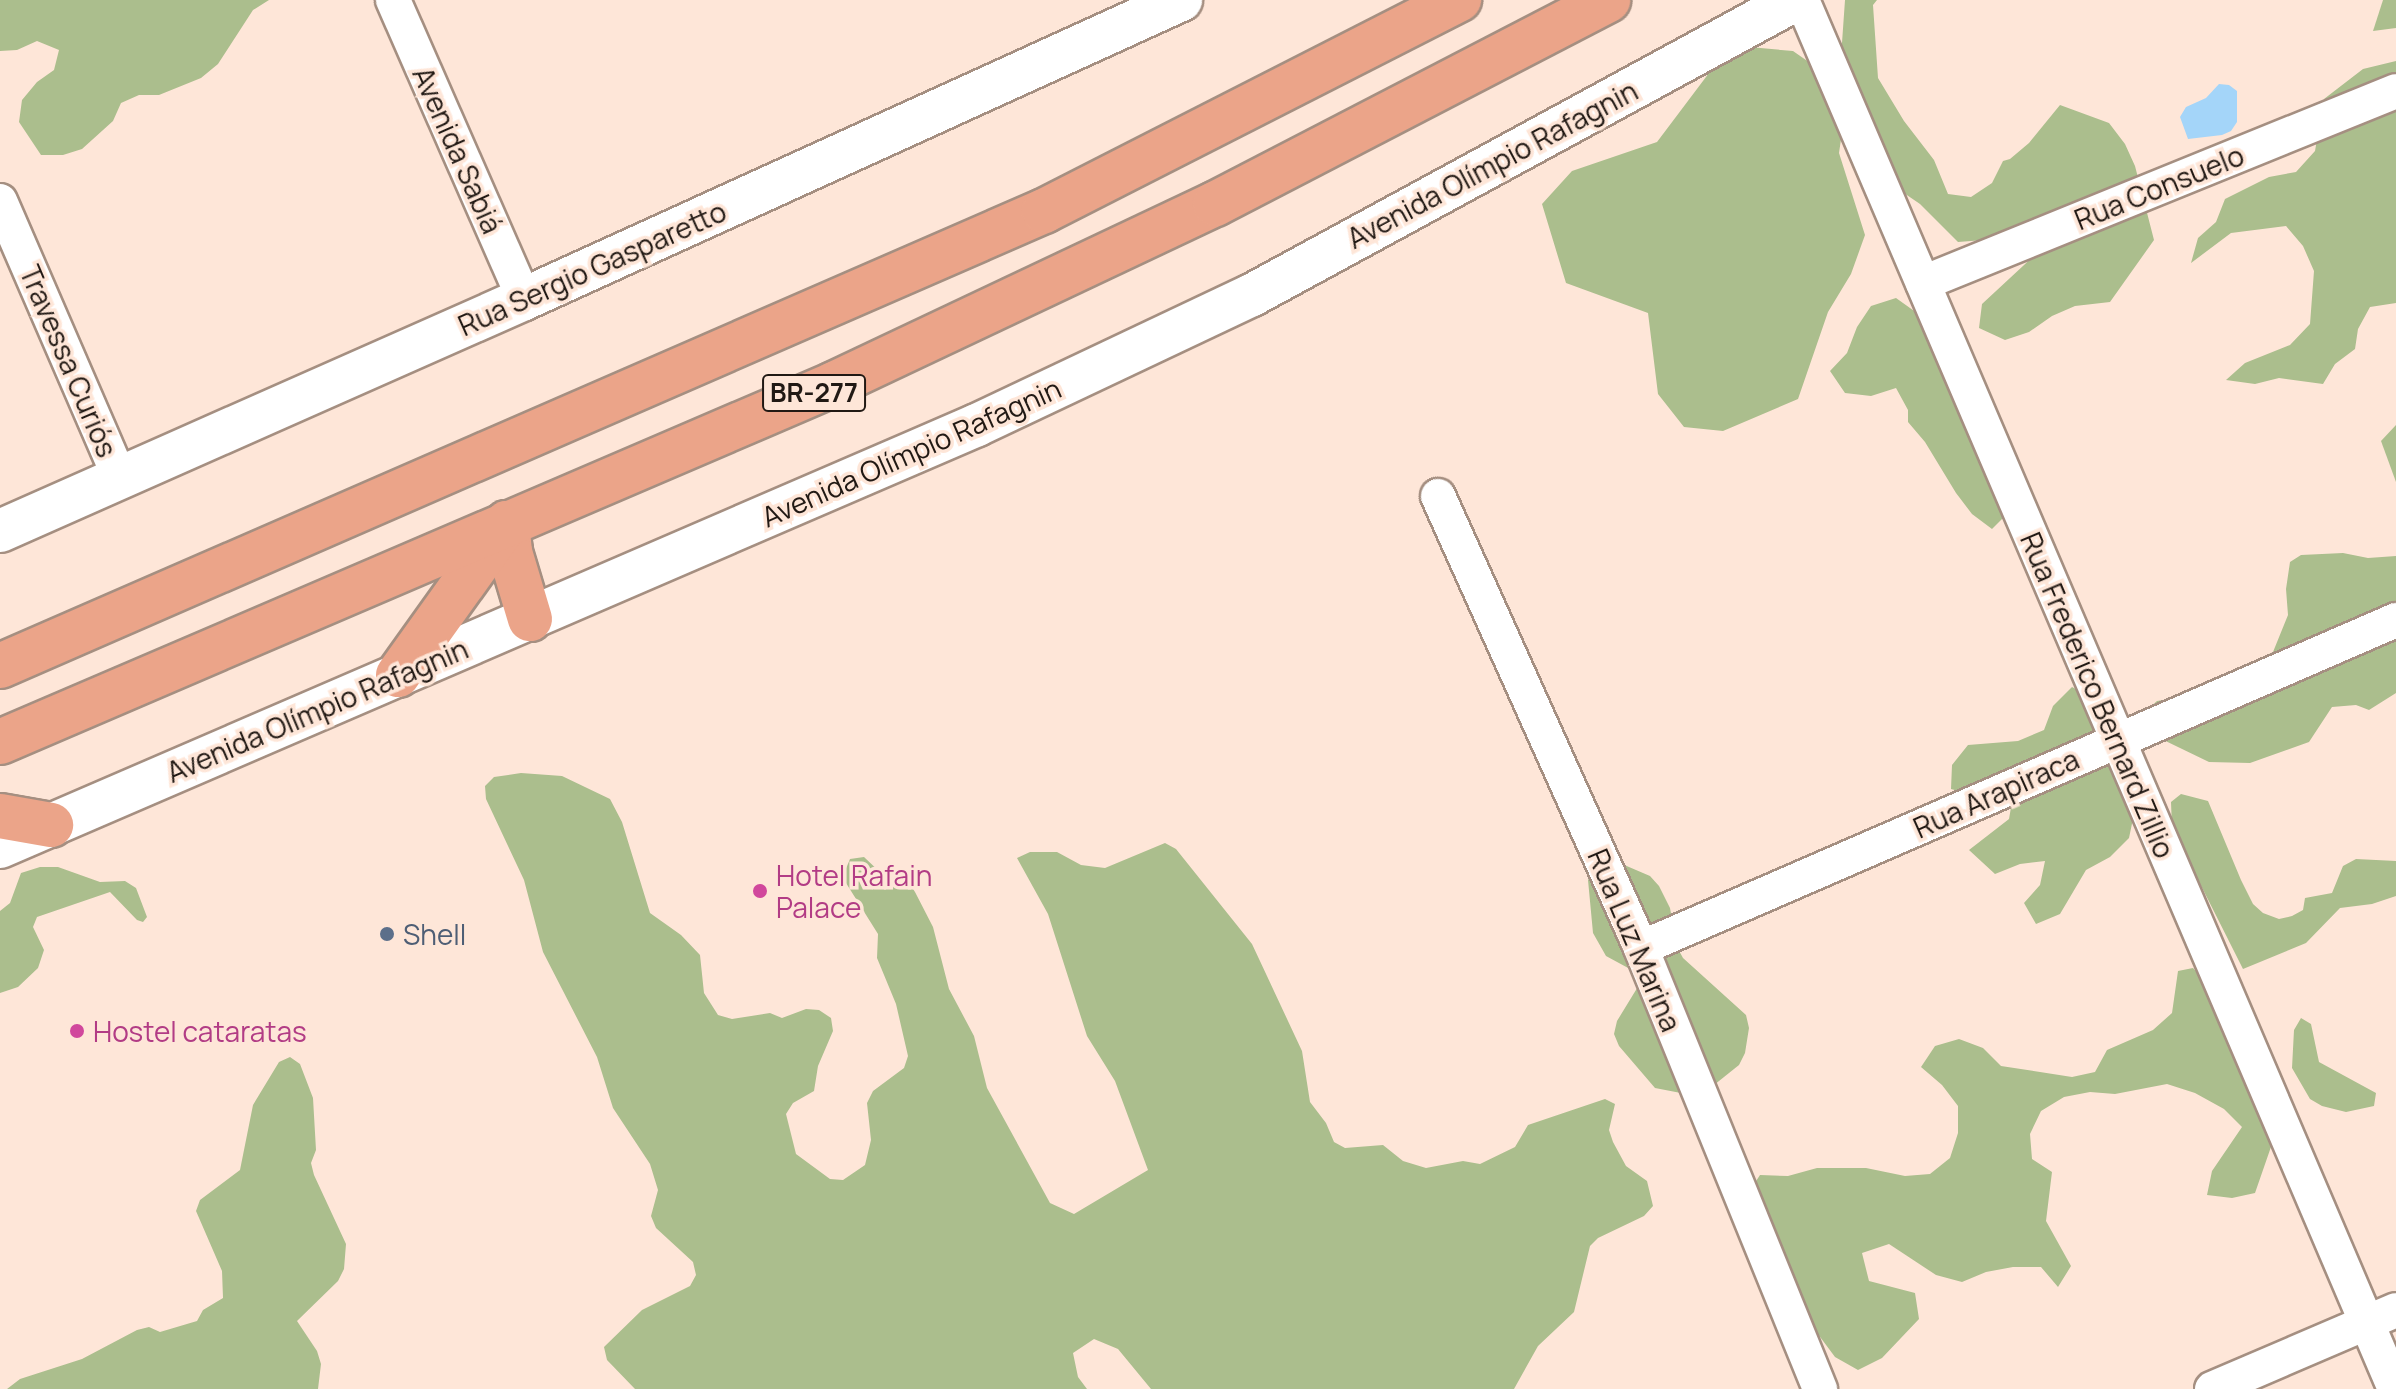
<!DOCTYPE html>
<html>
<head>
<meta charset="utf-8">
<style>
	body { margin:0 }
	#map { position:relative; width:2396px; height:1389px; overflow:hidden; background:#fee6d8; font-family:Manrope,sans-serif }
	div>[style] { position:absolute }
	.forest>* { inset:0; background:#abbe8d }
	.water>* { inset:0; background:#a4d5f9 }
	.roads { filter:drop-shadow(2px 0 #a58f81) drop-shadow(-2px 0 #a58f81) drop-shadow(0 2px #a58f81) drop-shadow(0 -2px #a58f81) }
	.minor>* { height:34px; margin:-17px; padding:0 17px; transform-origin:17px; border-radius:17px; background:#fff }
	.tertiary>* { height:42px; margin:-21px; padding:0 21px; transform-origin:21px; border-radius:21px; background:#fff }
	.motorway>* { height:44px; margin:-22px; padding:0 22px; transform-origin:22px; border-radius:22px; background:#eba489 }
	.dots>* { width:22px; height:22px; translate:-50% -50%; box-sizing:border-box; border:4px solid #fee6d8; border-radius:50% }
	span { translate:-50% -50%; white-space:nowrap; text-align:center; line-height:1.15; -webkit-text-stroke:7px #fee6d8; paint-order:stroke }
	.shield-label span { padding:2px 6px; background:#fee6d8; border:2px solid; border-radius:6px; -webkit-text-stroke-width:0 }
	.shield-label { font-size:26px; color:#211914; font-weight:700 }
	.street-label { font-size:28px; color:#211914 }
	.hotel-label { font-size:28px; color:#b23c85 }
	.left { translate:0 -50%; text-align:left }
	.service-label { font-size:28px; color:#4e5e75 }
</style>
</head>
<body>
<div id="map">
	<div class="forest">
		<i style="clip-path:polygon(0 0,269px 0,253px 10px,218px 64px,201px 78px,159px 95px,139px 95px,121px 103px,113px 121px,82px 149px,63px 155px,41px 155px,19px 122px,22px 100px,37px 82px,54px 70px,59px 50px,37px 41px,17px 50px,0 51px)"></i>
		<i style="clip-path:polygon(1845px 0,1877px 0,1873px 5px,1878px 78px,1904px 121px,1934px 160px,1948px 194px,1971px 197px,1992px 183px,2003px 161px,2010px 159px,2029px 143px,2060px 105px,2109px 123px,2125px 144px,2135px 166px,2154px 240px,2110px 302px,2075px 306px,2052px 316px,2029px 332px,2005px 340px,1979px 328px,1982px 304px,2039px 251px,1984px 240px,1958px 242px,1920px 204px,1898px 189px,1841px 57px)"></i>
		<i style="clip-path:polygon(2383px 0,2396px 0,2396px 28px,2373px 31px)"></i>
		<i style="clip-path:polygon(1749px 47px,1793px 51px,1826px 74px,1845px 112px,1839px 153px,1865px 235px,1851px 274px,1828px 312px,1798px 399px,1723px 431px,1684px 427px,1658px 394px,1648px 313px,1566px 283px,1542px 204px,1572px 171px,1657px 142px,1709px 73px)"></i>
		<i style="clip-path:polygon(2396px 61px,2396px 303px,2370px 307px,2358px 329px,2355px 349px,2335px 364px,2323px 384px,2279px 378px,2255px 384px,2226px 380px,2245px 363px,2290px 345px,2310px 324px,2314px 271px,2303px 246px,2286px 226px,2231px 233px,2191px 263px,2198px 238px,2216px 222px,2225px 199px,2269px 177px,2296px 172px,2315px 151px,2324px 99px,2363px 69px)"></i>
		<i style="clip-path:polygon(1896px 298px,1917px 313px,1928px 334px,2011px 510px,1992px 529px,1972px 514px,1956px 493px,1925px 442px,1908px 422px,1908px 410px,1896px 388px,1871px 396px,1845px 393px,1830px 371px,1847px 353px,1857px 327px,1871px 306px)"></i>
		<i style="clip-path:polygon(2396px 425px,2396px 482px,2381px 441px)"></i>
		<i style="clip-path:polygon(2343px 553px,2368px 558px,2396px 556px,2396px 693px,2369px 710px,2356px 705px,2332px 707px,2309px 742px,2250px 763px,2209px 762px,2149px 733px,2142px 722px,2148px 709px,2157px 701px,2182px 697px,2273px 652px,2288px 615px,2286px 589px,2290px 562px,2301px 555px)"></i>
		<i style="clip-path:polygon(2072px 687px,2092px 698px,2134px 814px,2129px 838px,2110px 857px,2086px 870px,2060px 914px,2036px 924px,2024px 903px,2040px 885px,2045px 861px,2020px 864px,1995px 874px,1969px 850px,2009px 819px,2013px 796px,1977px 796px,1951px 789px,1952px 765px,1968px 745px,2018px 741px,2044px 730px,2053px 706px)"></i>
		<i style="clip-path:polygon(521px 773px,562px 776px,610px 799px,622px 822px,650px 913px,681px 935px,700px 955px,704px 993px,718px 1015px,732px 1019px,770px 1013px,782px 1018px,806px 1009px,819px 1010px,831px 1018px,833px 1031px,818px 1066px,814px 1091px,793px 1103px,786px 1114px,796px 1154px,830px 1179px,843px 1180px,865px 1165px,871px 1140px,867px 1103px,873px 1091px,904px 1068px,908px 1056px,896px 1004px,877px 958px,878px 934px,846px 883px,845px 871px,850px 859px,864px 857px,883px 875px,908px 881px,915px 892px,933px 927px,949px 989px,974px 1036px,987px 1088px,1050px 1203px,1074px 1214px,1148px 1170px,1115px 1081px,1087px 1036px,1048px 914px,1017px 858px,1030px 852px,1057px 852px,1081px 865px,1105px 868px,1165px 843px,1176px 849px,1252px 944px,1302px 1051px,1310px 1102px,1326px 1123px,1334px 1142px,1345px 1148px,1383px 1145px,1403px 1161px,1426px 1168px,1463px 1161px,1480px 1164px,1515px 1147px,1528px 1125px,1605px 1099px,1615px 1104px,1609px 1130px,1613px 1142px,1626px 1166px,1647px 1181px,1653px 1206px,1644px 1216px,1598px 1238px,1590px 1246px,1574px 1312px,1538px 1346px,1514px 1389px,1151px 1389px,1118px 1349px,1094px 1339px,1073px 1353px,1078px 1377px,1087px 1389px,635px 1389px,607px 1360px,604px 1347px,642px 1310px,690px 1286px,696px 1275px,693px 1262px,656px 1228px,651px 1216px,658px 1190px,650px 1164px,613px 1108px,597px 1057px,543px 952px,524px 880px,486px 799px,485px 786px,494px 777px)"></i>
		<i style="clip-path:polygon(2181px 794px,2208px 801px,2241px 880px,2253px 904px,2263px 913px,2279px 919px,2292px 916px,2303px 910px,2305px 898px,2332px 893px,2343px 866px,2356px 859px,2396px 861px,2396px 896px,2372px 904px,2340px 908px,2306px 943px,2243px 969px,2172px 828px,2171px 802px)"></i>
		<i style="clip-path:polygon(1606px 863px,1622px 864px,1650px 876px,1659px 886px,1670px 908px,1677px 947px,1683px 958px,1746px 1015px,1749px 1028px,1745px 1053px,1739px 1065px,1714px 1085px,1686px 1094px,1655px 1088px,1619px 1046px,1614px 1034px,1617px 1021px,1639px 985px,1630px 969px,1606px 956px,1593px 933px,1588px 880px,1595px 868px)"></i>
		<i style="clip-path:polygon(40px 867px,58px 867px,100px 882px,125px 881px,136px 888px,147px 917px,143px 922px,137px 920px,110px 892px,37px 917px,33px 927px,44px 950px,38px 968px,18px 987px,0 993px,0 911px,10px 903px,21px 873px)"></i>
		<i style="clip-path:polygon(2193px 968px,2210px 987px,2272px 1144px,2255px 1193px,2232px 1198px,2207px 1195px,2212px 1171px,2242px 1127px,2224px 1109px,2195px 1093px,2167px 1084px,2115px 1094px,2090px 1092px,2064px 1097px,2041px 1111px,2030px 1134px,2032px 1159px,2052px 1172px,2046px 1221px,2071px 1266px,2058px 1287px,2041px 1267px,2013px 1267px,1986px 1272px,1962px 1282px,1936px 1275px,1889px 1244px,1862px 1253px,1869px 1281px,1915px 1293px,1919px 1319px,1882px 1358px,1858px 1370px,1835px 1357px,1803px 1314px,1747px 1195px,1760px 1175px,1788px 1176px,1817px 1168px,1866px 1168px,1905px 1176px,1930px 1174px,1950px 1158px,1958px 1133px,1958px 1106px,1942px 1085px,1921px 1067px,1935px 1046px,1959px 1039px,1983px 1048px,2001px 1066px,2072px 1077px,2095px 1072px,2107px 1050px,2153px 1030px,2172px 1013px,2178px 971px)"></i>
		<i style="clip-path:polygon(2301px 1018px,2311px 1024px,2319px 1062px,2376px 1093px,2374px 1106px,2346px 1112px,2322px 1106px,2310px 1099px,2292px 1068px,2294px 1030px)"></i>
		<i style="clip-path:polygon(290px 1057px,300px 1064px,313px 1098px,316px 1150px,311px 1163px,314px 1175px,346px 1244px,344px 1269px,338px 1281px,297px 1321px,317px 1351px,321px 1364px,318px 1389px,7px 1389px,20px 1379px,82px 1359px,137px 1330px,149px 1327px,160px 1332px,197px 1321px,203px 1310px,223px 1298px,222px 1271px,196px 1211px,200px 1200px,240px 1170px,253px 1105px,279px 1062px)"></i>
	</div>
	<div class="water">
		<i style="clip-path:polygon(2219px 84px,2229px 85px,2237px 91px,2237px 122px,2231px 131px,2222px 135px,2188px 139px,2180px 117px,2186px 107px,2206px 98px)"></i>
	</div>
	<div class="roads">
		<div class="minor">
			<i style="left:393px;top:0;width:326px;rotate:66.3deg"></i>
			<i style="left:1802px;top:0;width:1510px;rotate:66.88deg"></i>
			<i style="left:0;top:201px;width:302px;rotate:66.6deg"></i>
			<i style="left:1923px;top:283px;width:510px;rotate:-22.09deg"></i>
			<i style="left:1438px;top:496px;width:495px;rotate:65.8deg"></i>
			<i style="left:1641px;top:948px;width:476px;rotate:67.9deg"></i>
			<i style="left:1641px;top:948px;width:823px;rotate:-23.48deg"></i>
			<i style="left:2212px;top:1389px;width:200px;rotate:-23.2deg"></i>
		</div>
		<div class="tertiary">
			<i style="left:0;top:531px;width:573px;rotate:-23.88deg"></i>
			<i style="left:524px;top:299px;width:722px;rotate:-24.47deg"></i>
			<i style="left:0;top:847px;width:1064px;rotate:-23.36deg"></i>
			<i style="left:977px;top:425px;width:304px;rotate:-25.3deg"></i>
			<i style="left:1252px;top:295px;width:618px;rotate:-28.51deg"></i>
		</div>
		<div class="motorway">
			<i style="left:507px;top:523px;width:29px;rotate:84deg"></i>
			<i style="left:510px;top:552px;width:70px;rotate:73.4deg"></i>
			<i style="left:0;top:666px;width:1139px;rotate:-23.55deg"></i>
			<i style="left:1044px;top:211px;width:466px;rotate:-27deg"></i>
			<i style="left:398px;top:675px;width:187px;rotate:-54.4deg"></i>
			<i style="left:0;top:742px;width:908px;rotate:-23.23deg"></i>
			<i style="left:834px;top:384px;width:421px;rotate:-25.3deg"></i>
			<i style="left:1215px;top:204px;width:443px;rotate:-27.4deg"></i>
			<i style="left:0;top:816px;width:52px;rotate:10deg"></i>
		</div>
	</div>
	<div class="dots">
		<i style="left:760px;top:891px;background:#d1479c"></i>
		<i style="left:387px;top:934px;background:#5c6f8a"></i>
		<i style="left:77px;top:1031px;background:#d1479c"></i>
	</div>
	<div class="shield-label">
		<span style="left:814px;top:393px">BR-277</span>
	</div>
	<div class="street-label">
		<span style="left:458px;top:150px;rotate:66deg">Avenida Sabiá</span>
		<span style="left:1492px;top:164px;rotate:-28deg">Avenida Olímpio Rafagnin</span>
		<span style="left:2159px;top:187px;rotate:-22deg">Rua Consuelo</span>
		<span style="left:592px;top:268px;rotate:-24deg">Rua Sergio Gasparetto</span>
		<span style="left:69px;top:361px;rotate:67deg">Travessa Curiós</span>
		<span style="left:911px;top:452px;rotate:-24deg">Avenida Olímpio Rafagnin</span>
		<span style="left:2098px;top:695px;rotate:67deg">Rua Frederico Bernard Zillio</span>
		<span style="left:317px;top:710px;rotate:-23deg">Avenida Olímpio Rafagnin</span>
		<span style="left:1996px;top:793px;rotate:-24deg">Rua Arapiraca</span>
		<span style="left:1635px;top:940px;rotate:67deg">Rua Luz Marina</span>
	</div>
	<div class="hotel-label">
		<span class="left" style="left:776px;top:891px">Hotel Rafain<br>Palace</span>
		<span class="left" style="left:93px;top:1031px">Hostel cataratas</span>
	</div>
	<div class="service-label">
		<span class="left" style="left:403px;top:934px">Shell</span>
	</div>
</div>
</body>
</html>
